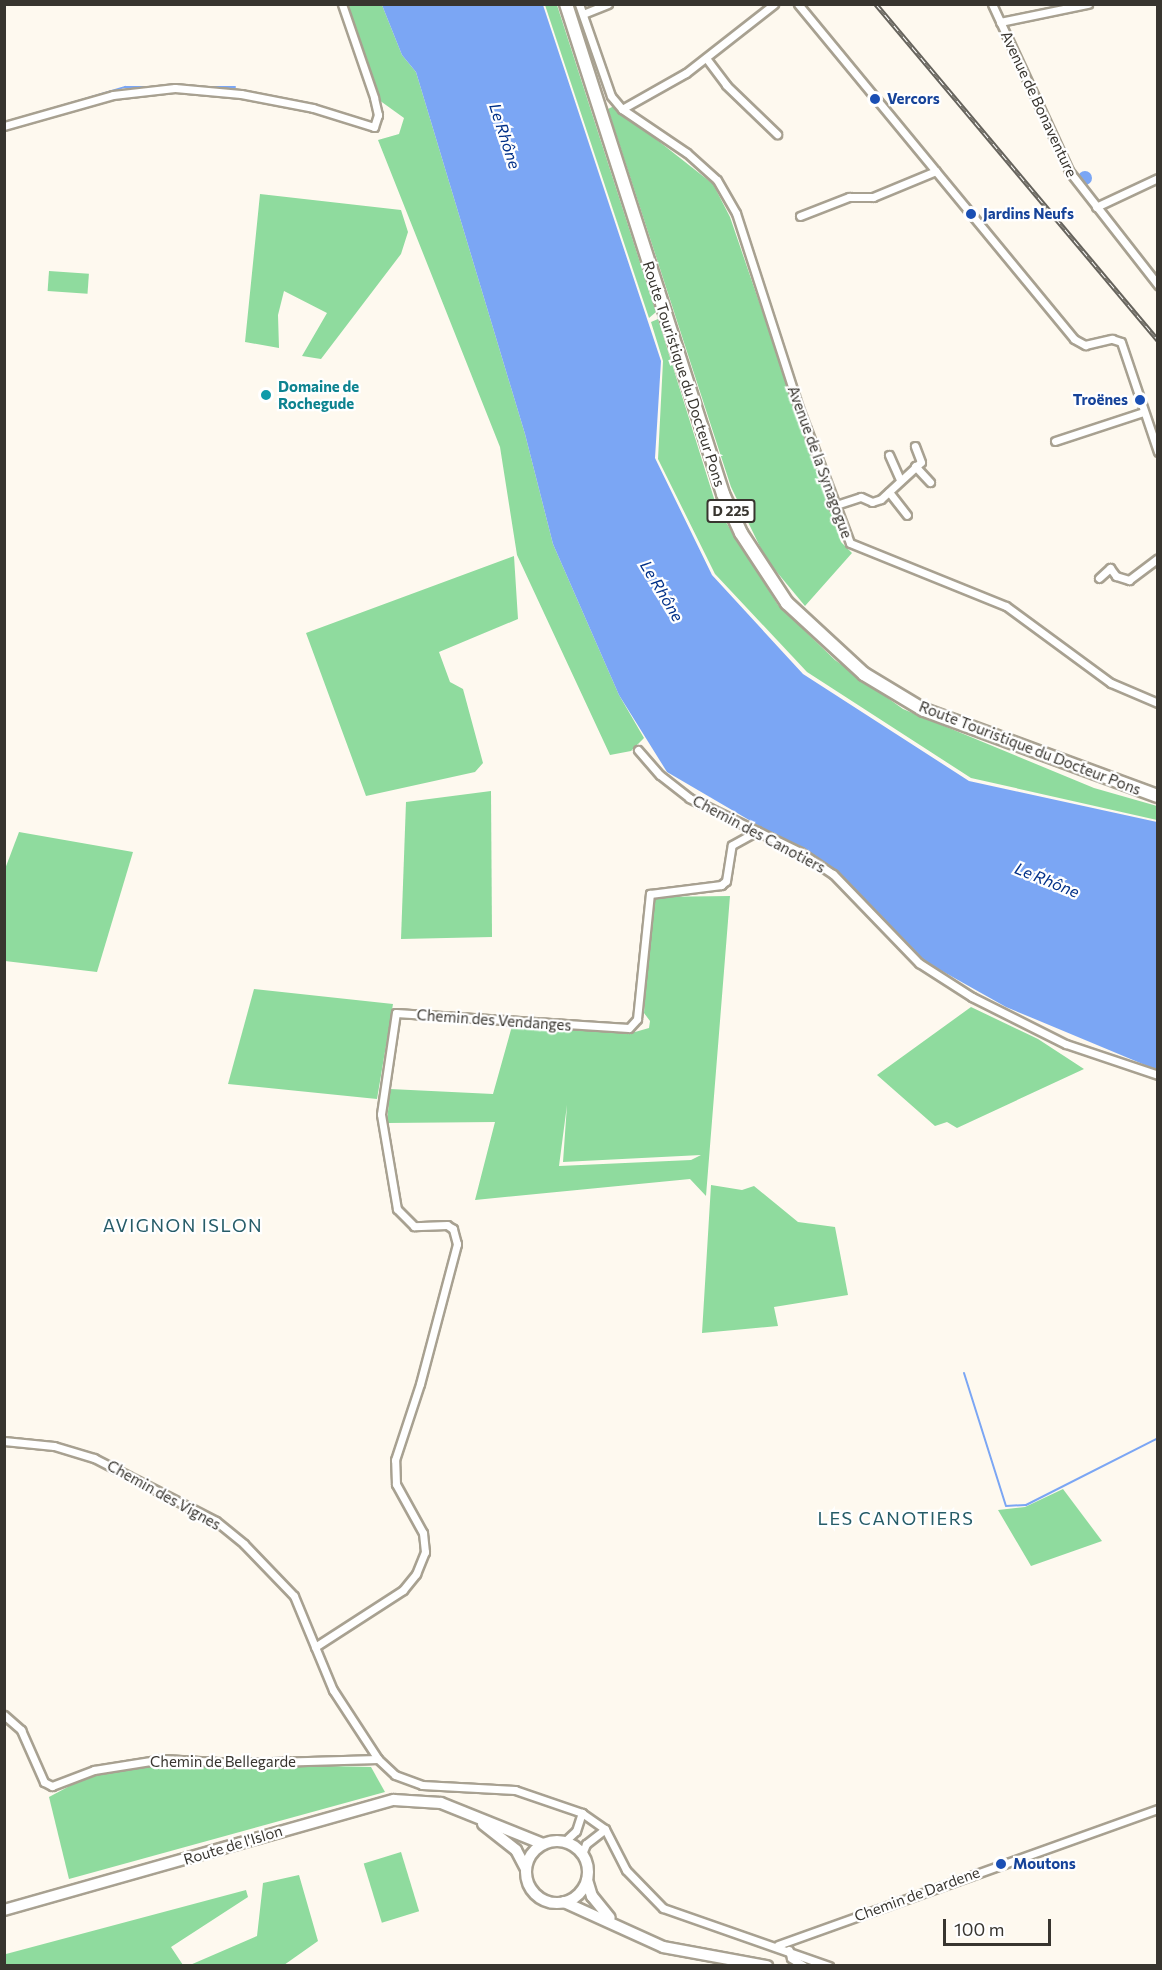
<!DOCTYPE html>
<html>
<head>
<meta charset="utf-8">
<style>
	body { margin:0 }
	#map { position:relative; width:1162px; height:1970px; overflow:hidden; background:#fef9ef; font-family:Commissioner,sans-serif }
	div>[style] { position:absolute }
	.green>* { inset:0; background:#8fdb9e; transform-origin:0 0 }
	.water>* { inset:0; background:#7ba6f4 }
	.round { border-radius:50% }
	.stream>* { height:2px; margin:-1px; padding:0 1px; transform-origin:1px; border-radius:1px; background:#7ba6f4 }
	.roads { filter:drop-shadow(2px 0 #a8a191) drop-shadow(-2px 0 #a8a191) drop-shadow(0 2px #a8a191) drop-shadow(0 -2px #a8a191) }
	.street>* { height:7px; margin:-3.5px; padding:0 3.5px; transform-origin:3.5px; border-radius:3.5px; background:#fff }
	.secondary>* { height:10px; margin:-5px; padding:0 5px; transform-origin:5px; border-radius:5px; background:#fff }
	.secondary>.ring { margin:-5px; padding:0; box-sizing:content-box; background:none; border:10px solid #fff; border-radius:50% }
	.highway>* { height:12px; margin:-6px; padding:0 6px; transform-origin:6px; border-radius:6px; background:#fff }
	.rail>* { height:4.5px; margin-top:-2.25px; transform-origin:0; background:repeating-linear-gradient(90deg,#fff 0 7px,#66635c 0 14px); box-sizing:border-box; border-block:2px solid #66635c }
	.dots>* { width:16px; height:16px; translate:-50% -50%; box-sizing:border-box; border:3px solid #fff; border-radius:50% }
	span { translate:-50% -50%; white-space:nowrap; text-align:center; line-height:1.15; -webkit-text-stroke:4.5px #fff; paint-order:stroke }
	.shield-label span { padding:2px 4px; background:#fff; border:2px solid; border-radius:4px; -webkit-text-stroke-width:0 }
	.shield-label { font-size:14px; color:#38352f; font-weight:700 }
	.transit-label { font-size:15px; color:#164399; font-weight:700 }
	.left { translate:0 -50%; text-align:left }
	.right { translate:-100% -50%; text-align:right }
	.street-label { font-size:15px; color:#38352f }
	.culture-label { font-size:15px; color:#0d838f; font-weight:700 }
	.water-label { font-size:16px; color:#013088; font-style:italic }
	.quarter-label { font-size:18px; color:#265c68; letter-spacing:1.5px }
	.frame { position:absolute; inset:0; border:6px solid #38352f; pointer-events:none }
	.scale { position:absolute; left:943px; top:1919px; width:108px; height:27px; box-sizing:border-box; border:3px solid #38352f; border-top:0; padding-left:8px; font-size:18px; line-height:21px; white-space:nowrap; color:#38352f; -webkit-text-stroke:4px #fff; paint-order:stroke }
</style>
</head>
<body>
<div id="map">
	<div class="green">
		<i style="clip-path:polygon(348px 5px,382px 5px,402px 55px,416px 72px,525px 434px,553px 544px,619px 695px,644px 738px,631px 751px,610px 755px,517px 555px,500px 447px,378px 140px,399px 134px,404px 118px,379px 100px)"></i>
		<i style="clip-path:polygon(545px 5px,557px 5px,656px 312px,649px 318px)"></i>
		<i style="clip-path:polygon(614px 106px,713px 184px,730px 217px,841px 542px,852px 553px,805px 606px,766px 559px,731px 487px,608px 109px)"></i>
		<i style="clip-path:polygon(260px 194px,401px 210px,408px 232px,401px 254px,321px 359px,302px 356px,327px 313px,284px 291px,278px 315px,279px 348px,245px 342px)"></i>
		<i style="left:49px;top:271px;width:40px;height:20px;rotate:4deg"></i>
		<i style="clip-path:polygon(658px 319px,717px 508px,778px 605px,835px 660px,903px 709px,1094px 788px,1157px 806px,1157px 820px,971px 778px,807px 672px,715px 574px,658px 459px,663px 361px,651px 322px)"></i>
		<i style="clip-path:polygon(514px 556px,518px 619px,439px 652px,450px 682px,463px 689px,483px 763px,475px 772px,366px 796px,306px 633px)"></i>
		<i style="clip-path:polygon(491px 791px,492px 937px,401px 939px,406px 802px)"></i>
		<i style="clip-path:polygon(19px 832px,133px 852px,97px 972px,5px 961px,5px 869px)"></i>
		<i style="clip-path:polygon(evenodd,730px 896px,706px 1196px,690px 1179px,475px 1200px,495px 1122px,387px 1123px,390px 1089px,493px 1094px,512px 1026px,635px 1032px,649px 1028px,650px 1021px,644px 1013px,652px 897px,730px 896px,567px 1105px,563px 1162px,701px 1155px,691px 1160px,559px 1166px,567px 1105px)"></i>
		<i style="clip-path:polygon(254px 989px,393px 1004px,377px 1099px,228px 1084px)"></i>
		<i style="clip-path:polygon(971px 1007px,1038px 1039px,1084px 1069px,957px 1128px,947px 1122px,935px 1126px,877px 1075px)"></i>
		<i style="clip-path:polygon(711px 1185px,742px 1190px,754px 1186px,798px 1222px,835px 1227px,848px 1295px,774px 1307px,778px 1326px,702px 1333px)"></i>
		<i style="clip-path:polygon(1063px 1489px,1102px 1541px,1031px 1566px,998px 1510px,1025px 1507px)"></i>
		<i style="clip-path:polygon(165px 1762px,371px 1767px,385px 1792px,69px 1879px,49px 1797px,94px 1773px)"></i>
		<i style="left:401px;top:1852px;width:62px;height:39px;rotate:73deg"></i>
		<i style="clip-path:polygon(299px 1875px,318px 1941px,284px 1965px,190px 1965px,257px 1936px,263px 1883px)"></i>
		<i style="clip-path:polygon(246px 1890px,248px 1897px,171px 1947px,183px 1965px,5px 1965px,6px 1954px)"></i>
	</div>
	<div class="water">
		<i style="clip-path:polygon(382px 5px,543px 5px,661px 361px,655px 458px,712px 575px,803px 674px,969px 781px,1157px 822px,1157px 1070px,1006px 1007px,926px 962px,841px 874px,667px 772px,619px 695px,553px 544px,525px 434px,416px 72px,402px 55px)"></i>
		<i class="round" style="left:1078px;top:171px;width:14px;height:14px"></i>
	</div>
	<div class="stream">
		<i style="left:14px;top:120px;width:116px;rotate:-16.6deg"></i>
		<i style="left:125px;top:87px;width:110px"></i>
		<i style="left:964px;top:1373px;width:139px;rotate:72.5deg"></i>
		<i style="left:1006px;top:1506px;width:20px;rotate:-3deg"></i>
		<i style="left:1026px;top:1505px;width:148px;rotate:-26.9deg"></i>
	</div>
	<div class="roads">
		<div class="street">
			<i style="left:579px;top:4px;width:97px;rotate:70.8deg"></i>
			<i style="left:611px;top:96px;width:17px;rotate:50deg"></i>
			<i style="left:622px;top:109px;width:78px;rotate:34.1deg"></i>
			<i style="left:687px;top:153px;width:40px;rotate:42deg"></i>
			<i style="left:717px;top:180px;width:38px;rotate:60deg"></i>
			<i style="left:736px;top:213px;width:205px;rotate:72.1deg"></i>
			<i style="left:799px;top:408px;width:144px;rotate:69.3deg"></i>
			<i style="left:850px;top:543px;width:168px;rotate:22deg"></i>
			<i style="left:1006px;top:606px;width:130px;rotate:36.3deg"></i>
			<i style="left:1111px;top:683px;width:51px;rotate:23.1deg"></i>
			<i style="left:798px;top:4px;width:434px;rotate:50.5deg"></i>
			<i style="left:1074px;top:339px;width:13px;rotate:29deg"></i>
			<i style="left:1085px;top:345px;width:28px;rotate:-13deg"></i>
			<i style="left:1112px;top:339px;width:9px;rotate:18deg"></i>
			<i style="left:1121px;top:342px;width:116px;rotate:71.4deg"></i>
			<i style="left:992px;top:4px;width:184px;rotate:65.2deg"></i>
			<i style="left:1069px;top:171px;width:145px;rotate:52deg"></i>
			<i style="left:583px;top:14px;width:27px;rotate:-22deg"></i>
			<i style="left:1000px;top:22px;width:90px;rotate:-11.6deg"></i>
			<i style="left:706px;top:58px;width:34px;rotate:53deg"></i>
			<i style="left:726px;top:85px;width:71px;rotate:43.9deg"></i>
			<i style="left:622px;top:109px;width:73px;rotate:-29.4deg"></i>
			<i style="left:686px;top:73px;width:112px;rotate:-38.1deg"></i>
			<i style="left:4px;top:126px;width:113px;rotate:-15.9deg"></i>
			<i style="left:113px;top:95px;width:62px;rotate:-6.4deg"></i>
			<i style="left:175px;top:88px;width:66px;rotate:5.2deg"></i>
			<i style="left:241px;top:94px;width:73px;rotate:11deg"></i>
			<i style="left:313px;top:108px;width:64px;rotate:17.3deg"></i>
			<i style="left:374px;top:127px;width:13px;rotate:-72deg"></i>
			<i style="left:378px;top:115px;width:18px;rotate:-103deg"></i>
			<i style="left:374px;top:97px;width:98px;rotate:-109deg"></i>
			<i style="left:1096px;top:207px;width:68px;rotate:-25.1deg"></i>
			<i style="left:800px;top:216px;width:53px;rotate:-21.2deg"></i>
			<i style="left:849px;top:197px;width:24px"></i>
			<i style="left:873px;top:197px;width:68px;rotate:-22.4deg"></i>
			<i style="left:1055px;top:441px;width:93px;rotate:-18.2deg"></i>
			<i style="left:889px;top:455px;width:27px;rotate:66deg"></i>
			<i style="left:915px;top:466px;width:22px;rotate:47deg"></i>
			<i style="left:889px;top:492px;width:29px;rotate:52deg"></i>
			<i style="left:833px;top:506px;width:29px;rotate:-18deg"></i>
			<i style="left:861px;top:497px;width:12px;rotate:24deg"></i>
			<i style="left:872px;top:502px;width:9px;rotate:-18deg"></i>
			<i style="left:881px;top:499px;width:54px;rotate:-42.8deg"></i>
			<i style="left:921px;top:462px;width:17px;rotate:-111deg"></i>
			<i style="left:1099px;top:578px;width:15px;rotate:-42deg"></i>
			<i style="left:1110px;top:568px;width:10px;rotate:53deg"></i>
			<i style="left:1116px;top:576px;width:14px;rotate:17deg"></i>
			<i style="left:1129px;top:580px;width:36px;rotate:-37deg"></i>
			<i style="left:638px;top:750px;width:33px;rotate:49deg"></i>
			<i style="left:660px;top:775px;width:37px;rotate:38deg"></i>
			<i style="left:689px;top:798px;width:123px;rotate:25.9deg"></i>
			<i style="left:800px;top:852px;width:40px;rotate:34deg"></i>
			<i style="left:833px;top:874px;width:124px;rotate:46deg"></i>
			<i style="left:919px;top:963px;width:63px;rotate:32.7deg"></i>
			<i style="left:972px;top:997px;width:105px;rotate:26.6deg"></i>
			<i style="left:1066px;top:1044px;width:97px;rotate:18.6deg"></i>
			<i style="left:4px;top:1441px;width:50px;rotate:5.7deg"></i>
			<i style="left:54px;top:1446px;width:42px;rotate:16.7deg"></i>
			<i style="left:94px;top:1458px;width:137px;rotate:27.3deg"></i>
			<i style="left:216px;top:1521px;width:36px;rotate:39deg"></i>
			<i style="left:244px;top:1544px;width:72px;rotate:46.1deg"></i>
			<i style="left:294px;top:1596px;width:102px;rotate:67.5deg"></i>
			<i style="left:333px;top:1690px;width:82px;rotate:56.9deg"></i>
			<i style="left:378px;top:1759px;width:23px;rotate:43deg"></i>
			<i style="left:395px;top:1775px;width:29px;rotate:20deg"></i>
			<i style="left:422px;top:1785px;width:93px;rotate:3.1deg"></i>
			<i style="left:515px;top:1790px;width:71px;rotate:18.9deg"></i>
			<i style="left:582px;top:1813px;width:28px;rotate:35deg"></i>
			<i style="left:605px;top:1829px;width:46px;rotate:62.9deg"></i>
			<i style="left:626px;top:1870px;width:53px;rotate:45.8deg"></i>
			<i style="left:663px;top:1908px;width:176px;rotate:19.3deg"></i>
			<i style="left:315px;top:1647px;width:105px;rotate:-32.9deg"></i>
			<i style="left:403px;top:1590px;width:21px;rotate:-51deg"></i>
			<i style="left:416px;top:1574px;width:24px;rotate:-68deg"></i>
			<i style="left:425px;top:1552px;width:19px;rotate:-96deg"></i>
			<i style="left:423px;top:1533px;width:56px;rotate:-118.9deg"></i>
			<i style="left:396px;top:1484px;width:24px;rotate:-92deg"></i>
			<i style="left:395px;top:1460px;width:80px;rotate:-71.8deg"></i>
			<i style="left:420px;top:1384px;width:145px;rotate:-75.2deg"></i>
			<i style="left:457px;top:1244px;width:16px;rotate:-105deg"></i>
			<i style="left:453px;top:1229px;width:7px;rotate:-146deg"></i>
			<i style="left:447px;top:1225px;width:33px;rotate:178deg"></i>
			<i style="left:414px;top:1226px;width:24px;rotate:-135deg"></i>
			<i style="left:397px;top:1209px;width:96px;rotate:-99.6deg"></i>
			<i style="left:381px;top:1114px;width:102px;rotate:-81.6deg"></i>
			<i style="left:396px;top:1013px;width:233px;rotate:3.7deg"></i>
			<i style="left:629px;top:1028px;width:12px;rotate:-48deg"></i>
			<i style="left:637px;top:1019px;width:126px;rotate:-84.1deg"></i>
			<i style="left:650px;top:894px;width:72px;rotate:-7.2deg"></i>
			<i style="left:721px;top:885px;width:6px;rotate:-39deg"></i>
			<i style="left:726px;top:881px;width:36px;rotate:-81deg"></i>
			<i style="left:732px;top:845px;width:29px;rotate:-29deg"></i>
			<i style="left:4px;top:1715px;width:23px;rotate:41deg"></i>
			<i style="left:21px;top:1730px;width:57px;rotate:66.1deg"></i>
			<i style="left:44px;top:1782px;width:9px;rotate:27deg"></i>
			<i style="left:52px;top:1786px;width:45px;rotate:-20.9deg"></i>
			<i style="left:94px;top:1770px;width:70px;rotate:-9.1deg"></i>
			<i style="left:163px;top:1759px;width:74px;rotate:3.1deg"></i>
			<i style="left:237px;top:1763px;width:141px;rotate:-1.6deg"></i>
			<i style="left:564px;top:1842px;width:16px;rotate:-43deg"></i>
			<i style="left:576px;top:1831px;width:19px;rotate:-72deg"></i>
			<i style="left:582px;top:1854px;width:11px;rotate:-68deg"></i>
			<i style="left:586px;top:1844px;width:24px;rotate:-38deg"></i>
			<i style="left:778px;top:1945px;width:404px;rotate:-19.7deg"></i>
			<i style="left:789px;top:1950px;width:8px;rotate:76deg"></i>
			<i style="left:791px;top:1958px;width:15px;rotate:32deg"></i>
		</div>
		<div class="secondary">
			<i style="left:483px;top:1824px;width:42px;rotate:38.2deg"></i>
			<i style="left:516px;top:1850px;width:21px;rotate:62deg"></i>
			<i class="ring" style="left:526px;top:1841px;width:52px;height:52px"></i>
			<i style="left:587px;top:1880px;width:17px;rotate:73deg"></i>
			<i style="left:592px;top:1896px;width:28px;rotate:51deg"></i>
			<i style="left:564px;top:1902px;width:109px;rotate:24.4deg"></i>
			<i style="left:663px;top:1947px;width:106px;rotate:10.4deg"></i>
			<i style="left:4px;top:1910px;width:405px;rotate:-15.8deg"></i>
			<i style="left:394px;top:1800px;width:47px;rotate:3.7deg"></i>
			<i style="left:441px;top:1803px;width:110px;rotate:21.9deg"></i>
		</div>
		<div class="highway">
			<i style="left:566px;top:4px;width:515px;rotate:72.23deg"></i>
			<i style="left:723px;top:494px;width:43px;rotate:65.2deg"></i>
			<i style="left:741px;top:533px;width:84px;rotate:56.7deg"></i>
			<i style="left:787px;top:603px;width:105px;rotate:42.7deg"></i>
			<i style="left:864px;top:674px;width:70px;rotate:31deg"></i>
			<i style="left:924px;top:710px;width:249px;rotate:20.2deg"></i>
		</div>
	</div>
	<div class="rail">
		<i style="left:876px;top:4px;width:439px;rotate:50deg"></i>
	</div>
	<div class="dots">
		<i style="left:875px;top:99px;background:#1a4fb4"></i>
		<i style="left:971px;top:214px;background:#1a4fb4"></i>
		<i style="left:266px;top:395px;background:#0f9aa8"></i>
		<i style="left:1140px;top:400px;background:#1a4fb4"></i>
		<i style="left:1001px;top:1864px;background:#1a4fb4"></i>
	</div>
	<div class="shield-label">
		<span style="left:731px;top:511px">D 225</span>
	</div>
	<div class="transit-label">
		<span class="left" style="left:887px;top:99px">Vercors</span>
		<span class="left" style="left:983px;top:214px">Jardins Neufs</span>
		<span class="right" style="left:1128px;top:400px">Troënes</span>
		<span class="left" style="left:1013px;top:1864px">Moutons</span>
	</div>
	<div class="street-label">
		<span style="left:1039px;top:104px;rotate:65deg">Avenue de Bonaventure</span>
		<span style="left:684px;top:374px;rotate:72deg">Route Touristique du Docteur Pons</span>
		<span style="left:820px;top:462px;rotate:70deg">Avenue de la Synagogue</span>
		<span style="left:1030px;top:748px;rotate:21deg">Route Touristique du Docteur Pons</span>
		<span style="left:759px;top:834px;rotate:28deg">Chemin des Canotiers</span>
		<span style="left:494px;top:1020px;rotate:4deg">Chemin des Vendanges</span>
		<span style="left:164px;top:1495px;rotate:29deg">Chemin des Vignes</span>
		<span style="left:223px;top:1762px">Chemin de Bellegarde</span>
		<span style="left:233px;top:1845px;rotate:-17deg">Route de l'Islon</span>
		<span style="left:917px;top:1894px;rotate:-20deg">Chemin de Dardene</span>
	</div>
	<div class="culture-label">
		<span class="left" style="left:278px;top:395px">Domaine de<br>Rochegude</span>
	</div>
	<div class="water-label">
		<span style="left:505px;top:136px;rotate:72deg">Le Rhône</span>
		<span style="left:662px;top:591px;rotate:59deg">Le Rhône</span>
		<span style="left:1047px;top:880px;rotate:22deg">Le Rhône</span>
	</div>
	<div class="quarter-label">
		<span style="left:183px;top:1225px">AVIGNON ISLON</span>
		<span style="left:896px;top:1518px">LES CANOTIERS</span>
	</div>
	<div class="frame"></div>
	<div class="scale">100 m</div>
</div>
</body>
</html>
